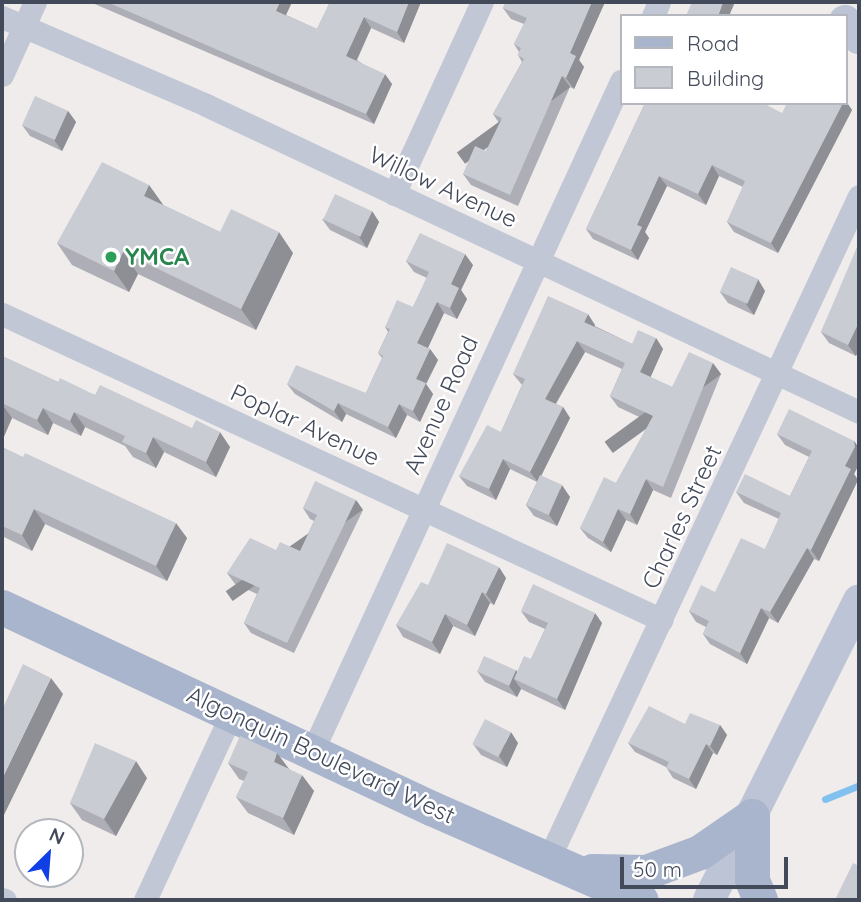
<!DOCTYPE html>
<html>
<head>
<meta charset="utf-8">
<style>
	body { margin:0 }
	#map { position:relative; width:861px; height:902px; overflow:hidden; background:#efeceb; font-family:Quicksand,sans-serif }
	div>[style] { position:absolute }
	.stream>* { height:7px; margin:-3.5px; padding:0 3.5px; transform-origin:3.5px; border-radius:3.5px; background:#80c1f0 }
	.minor>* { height:23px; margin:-11.5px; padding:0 11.5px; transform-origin:11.5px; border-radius:11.5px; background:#c1c7d4 }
	.secondary>* { height:32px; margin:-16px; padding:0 16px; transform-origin:16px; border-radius:16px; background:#bdc4d6 }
	.primary>* { height:35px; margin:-17.5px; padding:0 17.5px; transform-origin:17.5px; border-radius:17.5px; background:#a9b4cd }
	.wall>* { inset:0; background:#aeafb6 }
	.shaded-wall>* { inset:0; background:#8d8f94; transform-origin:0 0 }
	.building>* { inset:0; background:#caccd4; transform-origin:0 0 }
	.dots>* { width:19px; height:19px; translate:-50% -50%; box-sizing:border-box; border:4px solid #fff; border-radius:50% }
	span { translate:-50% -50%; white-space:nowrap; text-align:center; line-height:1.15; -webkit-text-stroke:5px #fff; paint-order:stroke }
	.street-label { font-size:24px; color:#434a5a }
	.leisure-label { font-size:24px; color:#27864d; font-weight:700 }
	.left { translate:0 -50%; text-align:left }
	.frame { position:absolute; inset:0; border:4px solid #434a5a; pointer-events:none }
	.legend { position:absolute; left:620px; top:14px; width:228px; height:91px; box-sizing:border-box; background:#fff; border:2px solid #b4b7bd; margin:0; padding:9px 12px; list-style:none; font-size:21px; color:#434a5a }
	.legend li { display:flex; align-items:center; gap:14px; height:35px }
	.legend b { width:35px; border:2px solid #b4b7bd }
	.north { position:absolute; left:14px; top:818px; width:70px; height:70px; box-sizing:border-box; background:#fff; border:2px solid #b4b7bd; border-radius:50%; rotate:25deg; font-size:19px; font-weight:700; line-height:28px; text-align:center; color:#434a5a }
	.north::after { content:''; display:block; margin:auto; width:24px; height:32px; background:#0f3fe5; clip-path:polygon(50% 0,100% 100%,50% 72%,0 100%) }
	.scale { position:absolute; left:620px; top:857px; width:168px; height:32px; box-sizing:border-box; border:4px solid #434a5a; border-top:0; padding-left:9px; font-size:21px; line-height:24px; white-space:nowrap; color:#434a5a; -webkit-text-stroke:5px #fff; paint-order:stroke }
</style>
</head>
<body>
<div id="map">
	<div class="stream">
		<i style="left:825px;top:799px;width:37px;rotate:-22deg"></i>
	</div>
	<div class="minor">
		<i style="left:653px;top:16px;width:15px;rotate:-67deg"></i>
		<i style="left:2px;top:17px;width:222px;rotate:23.3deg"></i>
		<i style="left:206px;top:105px;width:722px;rotate:25.18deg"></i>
		<i style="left:2px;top:75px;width:80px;rotate:-65.7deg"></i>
		<i style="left:394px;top:194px;width:211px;rotate:-65.4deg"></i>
		<i style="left:2px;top:314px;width:727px;rotate:24.87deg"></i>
		<i style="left:312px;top:752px;width:739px;rotate:-65.27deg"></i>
		<i style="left:549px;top:858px;width:731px;rotate:-64.91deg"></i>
		<i style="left:2px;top:899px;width:3px;rotate:18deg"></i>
		<i style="left:145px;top:900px;width:206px;rotate:-65.1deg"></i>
	</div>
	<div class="secondary">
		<i style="left:845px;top:21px;width:22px;rotate:51deg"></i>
		<i style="left:709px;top:900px;width:335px;rotate:-63.4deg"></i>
	</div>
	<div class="primary">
		<i style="left:2px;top:607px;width:474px;rotate:25.1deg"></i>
		<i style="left:431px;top:808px;width:229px;rotate:23.7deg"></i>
		<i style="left:752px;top:816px;width:64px;rotate:90deg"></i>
		<i style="left:752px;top:880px;width:22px;rotate:68deg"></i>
		<i style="left:592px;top:871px;width:54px;rotate:1.1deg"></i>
		<i style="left:646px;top:872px;width:58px;rotate:-20.3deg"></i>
		<i style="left:700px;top:852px;width:63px;rotate:-34.7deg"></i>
	</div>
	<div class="wall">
		<i style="clip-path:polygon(90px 2px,292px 2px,286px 15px,317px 29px,330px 2px,421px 2px,404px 43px,371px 28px,357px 60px,392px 84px,374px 124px)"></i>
		<i style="clip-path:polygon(506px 2px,605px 2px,579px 60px,584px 67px,574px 89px,570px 87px,518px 206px,471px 185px,463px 174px,486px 151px,499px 123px,493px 114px,522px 62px,518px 55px,519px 52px,514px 44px,524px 24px,511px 19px,503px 8px)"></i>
		<i style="clip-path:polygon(845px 100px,852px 110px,778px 253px,734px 232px,727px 222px,743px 187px,719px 176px,706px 205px,667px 186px,645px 232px,649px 238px,638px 260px,593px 239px,586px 229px,645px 103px,782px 113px)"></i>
		<i style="clip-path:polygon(68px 111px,76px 122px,62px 151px,30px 136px,22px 125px)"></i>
		<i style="clip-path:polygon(149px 185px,163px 205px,220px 232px,293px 253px,256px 330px,138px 274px,129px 292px,72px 265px,57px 243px)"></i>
		<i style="clip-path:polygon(372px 211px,379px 222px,367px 248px,330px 230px,322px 219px)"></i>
		<i style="clip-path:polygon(859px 248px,859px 349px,856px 356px,829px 343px,821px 332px)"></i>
		<i style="clip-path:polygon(406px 261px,473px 265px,461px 290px,467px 299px,457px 319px,444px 313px,428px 348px,430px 349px,438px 360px,426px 384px,433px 394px,420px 422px,407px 415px,396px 438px,346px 414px,342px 422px,295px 394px,287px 384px,366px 393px,382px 358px,378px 353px,388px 332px,385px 327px,413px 307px,427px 278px,414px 272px)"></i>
		<i style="clip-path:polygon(765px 291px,754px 315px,728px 303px,720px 292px)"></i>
		<i style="clip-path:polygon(595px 325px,595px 326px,632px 344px,656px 338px,663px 349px,650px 377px,672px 387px,721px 374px,671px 498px,653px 490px,637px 525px,626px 520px,611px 552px,588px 538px,580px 528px,616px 483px,650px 422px,618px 407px,610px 396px,622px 369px,585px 352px,556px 404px,563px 407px,570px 418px,541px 476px,570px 497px,557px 526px,534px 516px,526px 505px,537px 482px,510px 469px,496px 500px,467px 486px,459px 476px,501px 432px,522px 385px,513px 374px)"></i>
		<i style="clip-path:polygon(2px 356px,58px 382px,95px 395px,230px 447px,216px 477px,164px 452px,156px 468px,133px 457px,125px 446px,85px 427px,81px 436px,53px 423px,48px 435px,12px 418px,2px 441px)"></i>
		<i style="clip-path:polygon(777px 434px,854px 441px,859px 448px,859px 464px,854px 474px,858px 480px,819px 561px,814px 559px,778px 623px,769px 618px,747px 664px,710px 644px,703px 634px,706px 627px,696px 622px,689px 611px,715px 592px,765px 549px,779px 519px,744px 503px,736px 492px,790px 496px,809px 457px,785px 445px)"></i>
		<i style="clip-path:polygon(2px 447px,187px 538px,167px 581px,45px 524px,32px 551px,2px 536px)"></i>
		<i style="clip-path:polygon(356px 500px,363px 510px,294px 653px,251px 633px,244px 623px,257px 594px,235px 584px,227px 573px,276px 550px,300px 551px,314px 521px,310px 519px,303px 508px)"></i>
		<i style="clip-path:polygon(506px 578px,494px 605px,490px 603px,475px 636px,453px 626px,440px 654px,403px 637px,396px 625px,428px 585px)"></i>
		<i style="clip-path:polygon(521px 611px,602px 623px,565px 710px,521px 689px,517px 697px,485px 682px,477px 671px,516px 670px,517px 672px,531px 659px,545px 629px,529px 622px)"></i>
		<i style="clip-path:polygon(685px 724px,720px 725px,727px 735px,717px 755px,713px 753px,696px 789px,673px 778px,666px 767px,635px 752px,628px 743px)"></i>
		<i style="clip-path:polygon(518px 743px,507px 767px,481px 755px,473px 744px)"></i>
		<i style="clip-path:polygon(277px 753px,288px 768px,314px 791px,294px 835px,248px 813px,236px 797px,244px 781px,239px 779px,228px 763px)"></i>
		<i style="clip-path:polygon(147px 778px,116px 836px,82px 820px,70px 803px)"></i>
	</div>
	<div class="shaded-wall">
		<i style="clip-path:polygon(280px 2px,292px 2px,283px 21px,276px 11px)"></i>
		<i style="clip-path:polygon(409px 2px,421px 2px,404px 43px,397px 32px)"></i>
		<i style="clip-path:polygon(592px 2px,605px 2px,579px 60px,584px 67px,574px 89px,566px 78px,570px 53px)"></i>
		<i style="clip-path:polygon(723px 2px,735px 2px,729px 16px,718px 16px)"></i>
		<i style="clip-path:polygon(364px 17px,371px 28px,354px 66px,346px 56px)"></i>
		<i style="clip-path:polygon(385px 74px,392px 84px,374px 124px,366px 114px)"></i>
		<i style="left:562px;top:76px;width:14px;height:130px;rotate:54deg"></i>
		<i style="clip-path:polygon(845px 100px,852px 110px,778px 253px,771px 243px,843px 103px,845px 103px)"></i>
		<i style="clip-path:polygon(68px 111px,76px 122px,62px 151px,54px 140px)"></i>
		<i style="clip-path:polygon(712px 165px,719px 176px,706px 205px,698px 194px)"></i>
		<i style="clip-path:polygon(659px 176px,667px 186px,645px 232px,649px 238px,638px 260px,631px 250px,637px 225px)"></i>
		<i style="clip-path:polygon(149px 185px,164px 206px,144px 196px)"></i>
		<i style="clip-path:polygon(372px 211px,379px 222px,367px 248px,359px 237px)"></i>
		<i style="clip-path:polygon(279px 232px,293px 253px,256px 330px,241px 309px)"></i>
		<i style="clip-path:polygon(123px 252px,138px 274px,129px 292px,114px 271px)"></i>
		<i style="clip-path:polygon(465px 254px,473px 265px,461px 290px,467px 299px,457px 319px,450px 308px,451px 284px)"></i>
		<i style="clip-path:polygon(758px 279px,765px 291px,754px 315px,746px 304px)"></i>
		<i style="clip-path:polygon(437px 302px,444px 313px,425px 354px,417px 343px)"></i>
		<i style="clip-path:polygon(588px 314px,595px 325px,592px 332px,584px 322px)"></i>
		<i style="clip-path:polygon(859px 322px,859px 349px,856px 356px,848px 345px)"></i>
		<i style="clip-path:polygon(656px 338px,663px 349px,648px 383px,640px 372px)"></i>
		<i style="clip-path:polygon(577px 341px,585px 352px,552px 410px,545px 399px)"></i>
		<i style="clip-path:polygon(430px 349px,438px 360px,426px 384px,433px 394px,420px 422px,413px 411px,416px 379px)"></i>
		<i style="left:713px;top:363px;width:14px;height:134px;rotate:54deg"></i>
		<i style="clip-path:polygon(338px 403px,346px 414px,342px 422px,334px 411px)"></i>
		<i style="clip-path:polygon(2px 404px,12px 418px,2px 441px)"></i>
		<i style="clip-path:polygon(399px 404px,407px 415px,396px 438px,388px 427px)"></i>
		<i style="clip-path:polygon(563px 407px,570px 418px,538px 482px,530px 472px)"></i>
		<i style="clip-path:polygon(43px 408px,53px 423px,48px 435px,37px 420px)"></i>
		<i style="clip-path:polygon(74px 412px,85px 427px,81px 436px,70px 421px)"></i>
		<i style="clip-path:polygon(220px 432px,230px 447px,216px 477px,206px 462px)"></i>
		<i style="clip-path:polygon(153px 437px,164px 452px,156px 468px,146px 453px)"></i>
		<i style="clip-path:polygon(854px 441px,859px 448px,859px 464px,854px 474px,858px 480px,819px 561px,811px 550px)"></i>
		<i style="clip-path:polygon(503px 459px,510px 469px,496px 500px,489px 489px)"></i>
		<i style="clip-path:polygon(646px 479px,653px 490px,637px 525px,630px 514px)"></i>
		<i style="clip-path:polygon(562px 485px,570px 497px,557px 526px,549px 515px)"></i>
		<i style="left:356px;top:500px;width:12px;height:159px;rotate:55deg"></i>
		<i style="clip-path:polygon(34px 509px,45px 524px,32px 551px,22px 535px)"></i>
		<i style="clip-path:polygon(618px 509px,626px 520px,611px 552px,603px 542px)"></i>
		<i style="clip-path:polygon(176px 523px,187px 538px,167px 581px,156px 566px)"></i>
		<i style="clip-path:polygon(807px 548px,814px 559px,778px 623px,770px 612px)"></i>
		<i style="clip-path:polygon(499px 567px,506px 578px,494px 605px,486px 594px)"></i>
		<i style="clip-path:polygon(482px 592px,490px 603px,475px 636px,467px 625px)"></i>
		<i style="clip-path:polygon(761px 608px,769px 618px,747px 664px,740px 653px)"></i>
		<i style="clip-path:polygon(595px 613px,602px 623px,565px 710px,557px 699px)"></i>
		<i style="clip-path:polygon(445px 614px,453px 626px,440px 654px,432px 642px)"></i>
		<i style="clip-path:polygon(516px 670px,524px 682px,514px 679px,521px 689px,517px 697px,509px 686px)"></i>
		<i style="clip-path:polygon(51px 678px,63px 694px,2px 819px,2px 779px)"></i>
		<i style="clip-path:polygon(720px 725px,727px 735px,717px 755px,710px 746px)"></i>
		<i style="clip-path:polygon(511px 732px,518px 743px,507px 767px,499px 756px)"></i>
		<i style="clip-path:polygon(706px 744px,713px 753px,696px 789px,689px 779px)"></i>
		<i style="clip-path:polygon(277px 753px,289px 769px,274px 762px)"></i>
		<i style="clip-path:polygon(136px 761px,147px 778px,116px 836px,104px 819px)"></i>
		<i style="clip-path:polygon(302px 775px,314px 791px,294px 835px,283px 818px)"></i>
	</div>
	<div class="building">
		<i style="clip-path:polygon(107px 2px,280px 2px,276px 11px,317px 29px,330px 2px,409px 2px,397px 32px,364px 17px,346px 56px,385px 74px,366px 114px)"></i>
		<i style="clip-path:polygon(506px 2px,592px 2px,570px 53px,576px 56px,566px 78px,562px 76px,510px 195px,463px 174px,475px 146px,486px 151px,502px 118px,493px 114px,524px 59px,518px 55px,521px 48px,514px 44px,527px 18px,503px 8px)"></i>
		<i style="clip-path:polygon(692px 2px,723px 2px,718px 16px,686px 16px)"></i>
		<i style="left:35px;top:96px;width:36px;height:32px;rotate:24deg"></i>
		<i style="clip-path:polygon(645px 103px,763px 103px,782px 113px,787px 103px,843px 103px,771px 243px,727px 222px,745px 181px,712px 165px,698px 194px,659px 176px,637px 225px,642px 227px,631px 250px,586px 229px)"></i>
		<i style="clip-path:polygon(102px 162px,149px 185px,144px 196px,220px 232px,231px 209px,279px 232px,241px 309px,123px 252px,114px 271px,57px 243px)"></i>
		<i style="left:335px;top:194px;width:41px;height:28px;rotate:25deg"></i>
		<i style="clip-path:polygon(420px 233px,465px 254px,451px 284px,459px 288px,450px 308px,437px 302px,417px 343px,430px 349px,416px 379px,426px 383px,413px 411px,399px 404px,388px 427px,338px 403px,334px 411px,287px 384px,296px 365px,366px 393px,383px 356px,378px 353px,390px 329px,385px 327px,397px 300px,413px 307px,429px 272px,406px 261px)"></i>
		<i style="clip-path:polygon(857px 247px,859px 248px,859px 322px,848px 345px,821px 332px)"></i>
		<i style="left:731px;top:267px;width:30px;height:27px;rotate:24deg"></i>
		<i style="clip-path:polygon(548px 296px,588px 314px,584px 322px,632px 344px,638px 330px,656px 338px,640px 372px,672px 387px,689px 352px,713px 363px,663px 487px,646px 479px,630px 514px,618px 509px,603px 542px,580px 528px,604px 477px,616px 483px,653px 416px,610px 396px,625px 363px,577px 341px,545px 399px,563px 407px,530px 472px,503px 459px,489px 489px,459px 476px,487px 425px,501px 432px,525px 379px,513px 374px)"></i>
		<i style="clip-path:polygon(2px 356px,58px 382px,60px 378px,95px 395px,100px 385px,192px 428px,196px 420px,220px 432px,206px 462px,153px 437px,146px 453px,122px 442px,125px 436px,74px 412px,70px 421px,43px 408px,37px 420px,2px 403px)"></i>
		<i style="clip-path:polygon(789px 409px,854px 441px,855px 447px,845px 466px,851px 469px,811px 550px,807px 548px,770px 612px,761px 608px,740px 653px,703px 634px,709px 621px,689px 611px,701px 585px,715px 592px,741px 538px,765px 549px,781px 513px,736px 492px,745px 474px,790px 496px,812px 451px,777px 434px)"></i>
		<i style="clip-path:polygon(2px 447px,23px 457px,25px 453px,176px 523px,156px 566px,34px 509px,22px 535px,2px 526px,2px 495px,3px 492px,2px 492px)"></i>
		<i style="left:540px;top:475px;width:24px;height:33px;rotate:24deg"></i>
		<i style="clip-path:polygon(315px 481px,356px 500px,287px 643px,244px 623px,260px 588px,227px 573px,250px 538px,276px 550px,280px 542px,300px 551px,317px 515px,303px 508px)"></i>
		<i style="clip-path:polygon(447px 543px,499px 567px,486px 594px,482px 592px,467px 625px,445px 614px,432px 642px,396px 625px,421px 582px,428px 585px)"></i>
		<i style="clip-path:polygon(533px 584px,595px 613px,557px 699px,514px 679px,524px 656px,531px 659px,548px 623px,521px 611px)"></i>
		<i style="left:484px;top:656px;width:35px;height:17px;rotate:24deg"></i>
		<i style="clip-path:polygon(23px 664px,51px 678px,2px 779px,2px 710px)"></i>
		<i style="clip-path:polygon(649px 706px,685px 724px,690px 713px,720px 725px,710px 746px,706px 744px,689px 779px,666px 768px,669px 762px,628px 743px)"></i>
		<i style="left:485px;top:719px;width:29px;height:28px;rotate:27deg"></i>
		<i style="clip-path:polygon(240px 736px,277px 753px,274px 762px,302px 775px,283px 818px,236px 797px,248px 772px,228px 763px)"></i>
		<i style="clip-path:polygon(95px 743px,136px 761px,104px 819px,70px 803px)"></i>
		<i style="clip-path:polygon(853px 863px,859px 866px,859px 900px,835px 900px)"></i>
	</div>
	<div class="dots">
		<i style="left:111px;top:257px;background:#2e9e5b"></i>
	</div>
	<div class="street-label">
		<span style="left:443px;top:187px;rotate:25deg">Willow Avenue</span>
		<span style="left:441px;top:405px;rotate:-66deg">Avenue Road</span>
		<span style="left:305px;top:425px;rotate:25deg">Poplar Avenue</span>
		<span style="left:682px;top:517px;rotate:-65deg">Charles Street</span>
		<span style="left:321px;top:755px;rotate:25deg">Algonquin Boulevard West</span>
	</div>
	<div class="leisure-label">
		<span class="left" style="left:125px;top:257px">YMCA</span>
	</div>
	<div class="frame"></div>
	<ul class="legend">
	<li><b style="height:9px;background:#a9b4cd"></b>Road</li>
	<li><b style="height:19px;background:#caccd4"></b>Building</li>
	</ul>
	<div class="north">N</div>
	<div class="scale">50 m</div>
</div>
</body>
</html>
